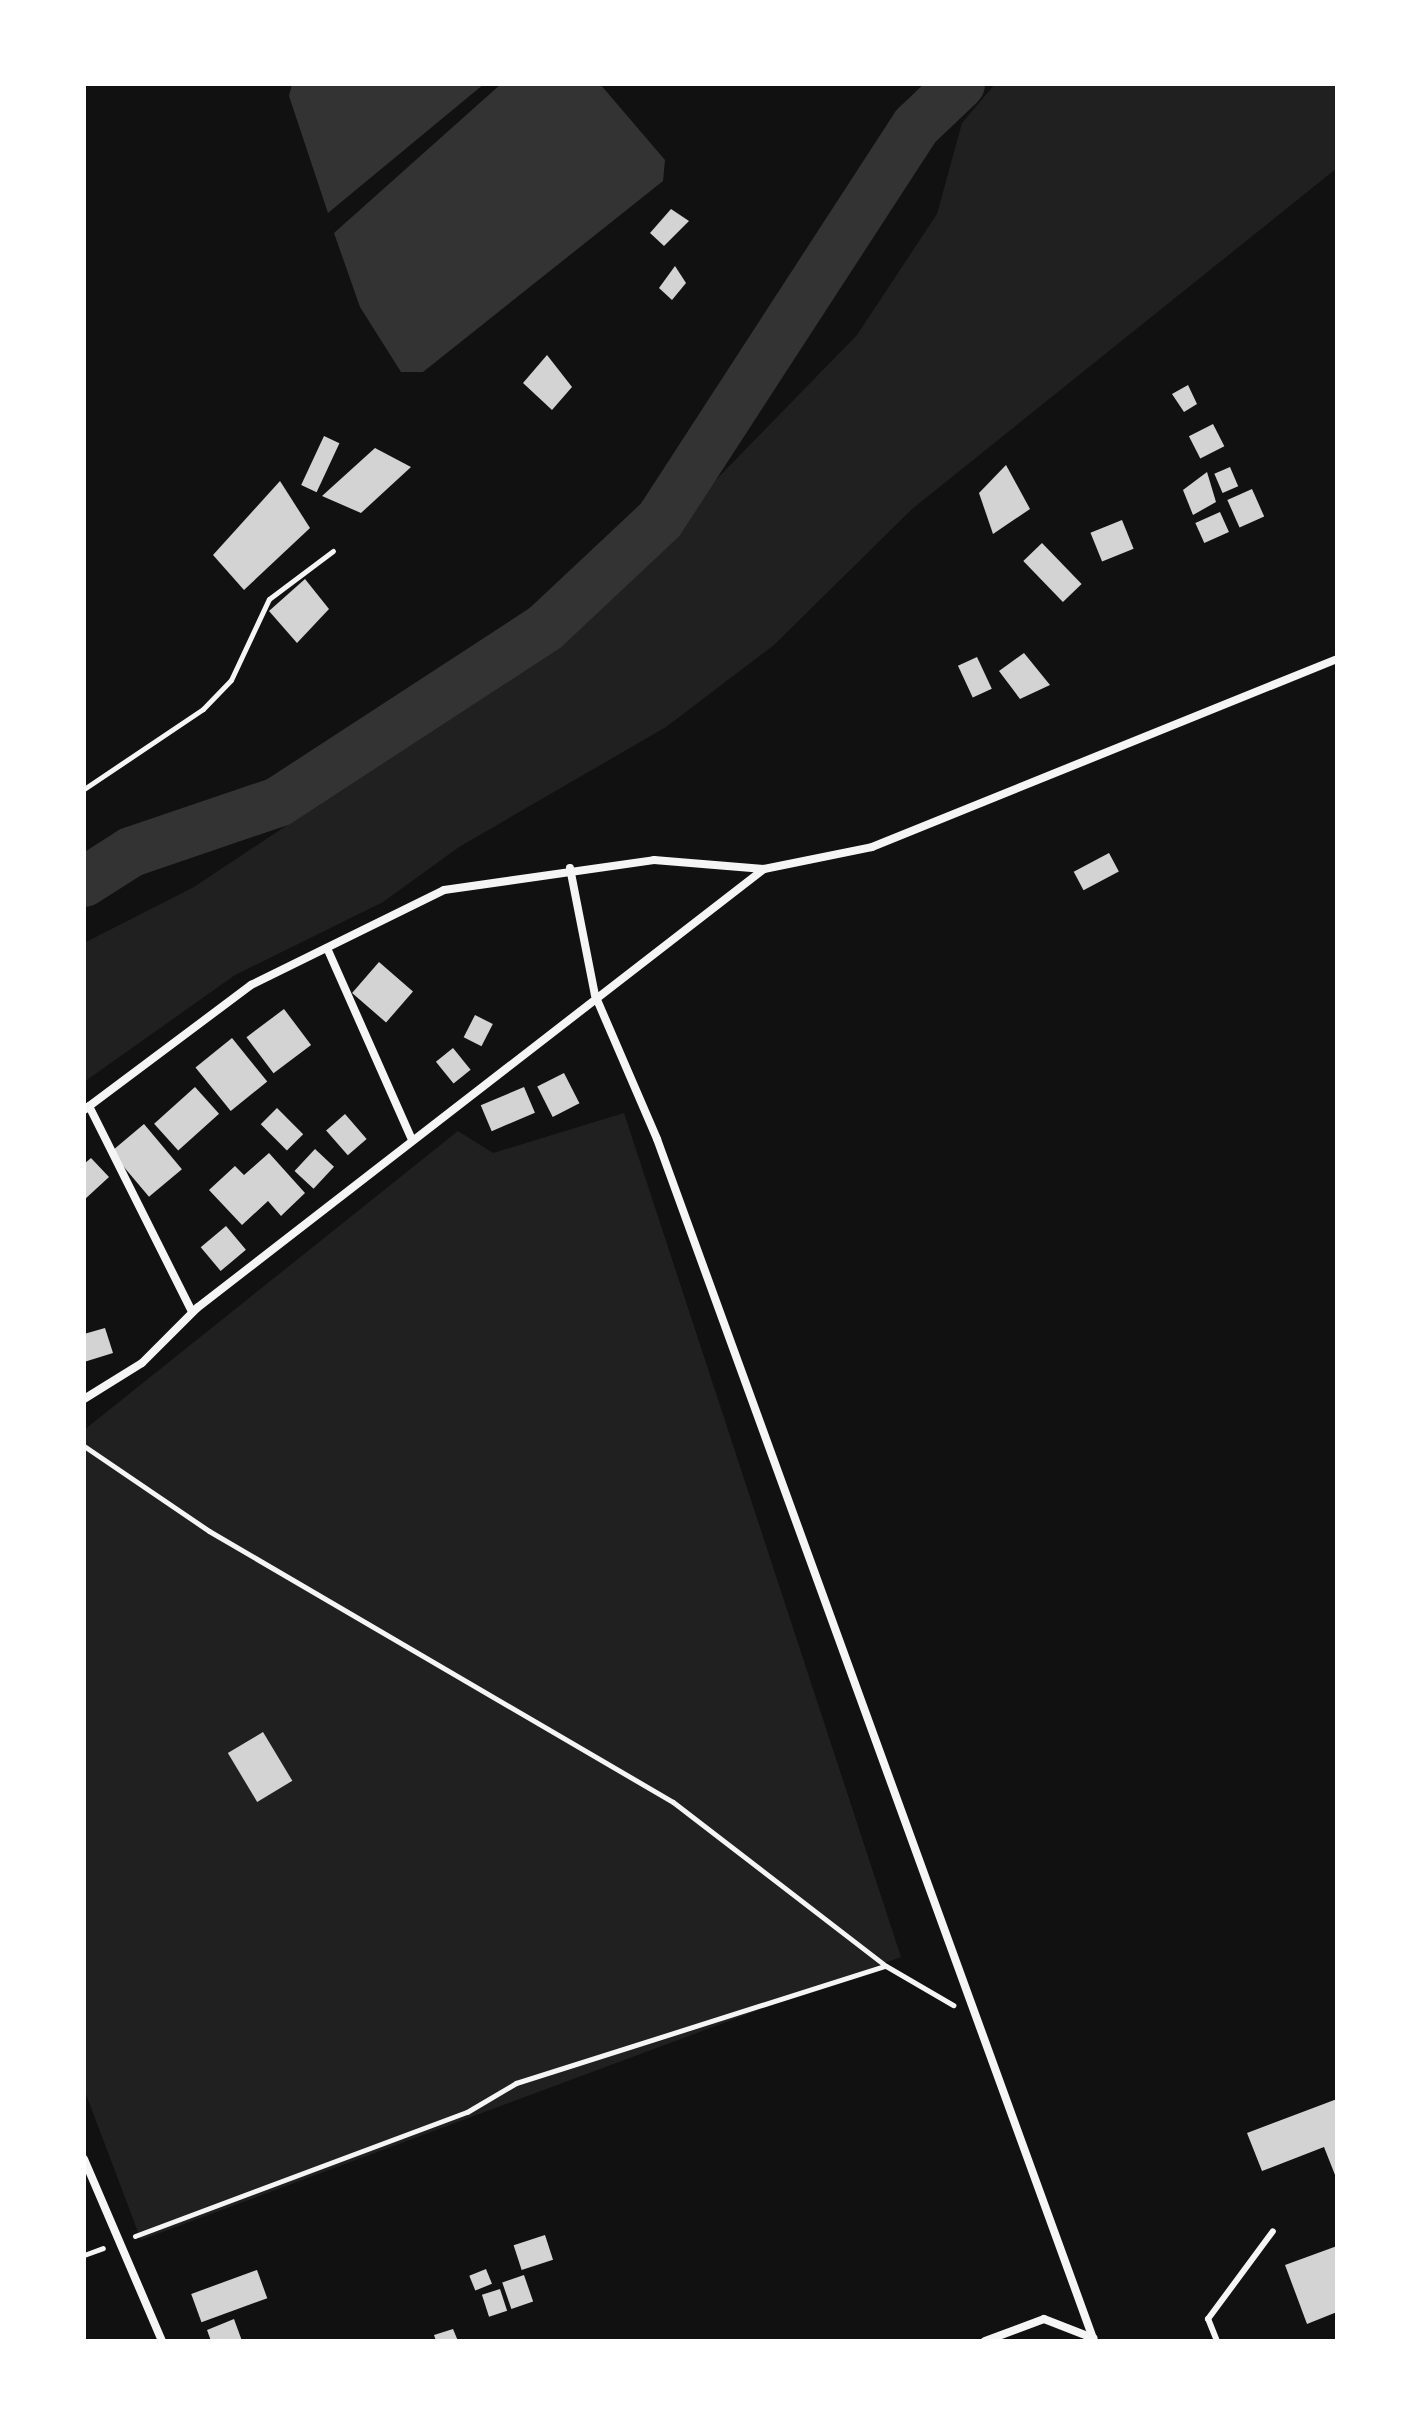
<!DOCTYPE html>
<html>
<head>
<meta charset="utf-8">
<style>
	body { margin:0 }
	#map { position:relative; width:1421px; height:2425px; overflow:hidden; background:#111; font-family:Figtree,sans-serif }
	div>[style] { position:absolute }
	.green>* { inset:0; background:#202020 }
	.water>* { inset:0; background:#333 }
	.river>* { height:50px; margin:-25px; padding:0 25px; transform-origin:25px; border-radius:25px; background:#333 }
	.building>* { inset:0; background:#d3d3d3; transform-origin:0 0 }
	.path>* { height:5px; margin:-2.5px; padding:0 2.5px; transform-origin:2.5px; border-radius:2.5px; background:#f5f5f5 }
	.service>* { height:6px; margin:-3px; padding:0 3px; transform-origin:3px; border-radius:3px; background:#f5f5f5 }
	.minor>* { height:8px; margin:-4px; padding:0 4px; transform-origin:4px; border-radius:4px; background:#f5f5f5 }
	span { translate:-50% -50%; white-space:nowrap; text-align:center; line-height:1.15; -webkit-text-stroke:6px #fff; paint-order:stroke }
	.frame { position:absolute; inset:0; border:86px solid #fff; pointer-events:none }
</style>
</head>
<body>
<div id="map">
	<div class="green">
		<i style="clip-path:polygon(995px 84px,1337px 84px,1337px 168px,912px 509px,774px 645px,666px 727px,459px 847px,383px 902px,235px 975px,84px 1082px,84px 943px,194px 887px,468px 705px,587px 612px,857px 335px,937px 214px,962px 123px)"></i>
		<i style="clip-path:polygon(624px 1113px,901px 1957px,141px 2240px,84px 2089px,84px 1430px,458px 1131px,493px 1153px)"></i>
	</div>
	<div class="water">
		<i style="clip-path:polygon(292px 84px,484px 84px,328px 213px,289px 96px)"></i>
		<i style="clip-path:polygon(501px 84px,600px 84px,665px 160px,663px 181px,423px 372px,401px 372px,360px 307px,334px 233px)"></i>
	</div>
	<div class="river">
		<i style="left:84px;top:882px;width:56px;rotate:-32.6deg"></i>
		<i style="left:131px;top:852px;width:155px;rotate:-18.8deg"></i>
		<i style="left:278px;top:802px;width:319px;rotate:-33.1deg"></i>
		<i style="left:545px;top:628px;width:158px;rotate:-43.2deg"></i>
		<i style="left:660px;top:520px;width:470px;rotate:-57deg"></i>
		<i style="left:916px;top:126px;width:61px;rotate:-43.7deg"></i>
	</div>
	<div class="building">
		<i style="clip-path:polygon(671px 209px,689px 221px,664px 246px,650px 233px)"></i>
		<i style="clip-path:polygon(675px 266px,686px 283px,672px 300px,659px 288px)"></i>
		<i style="clip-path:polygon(547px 355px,572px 387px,552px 410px,523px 383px)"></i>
		<i style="clip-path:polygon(1188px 385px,1197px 404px,1184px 412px,1172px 394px)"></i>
		<i style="left:1213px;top:424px;width:25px;height:27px;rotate:63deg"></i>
		<i style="left:324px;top:436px;width:17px;height:54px;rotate:25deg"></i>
		<i style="clip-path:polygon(375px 448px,411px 467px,361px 513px,322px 496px)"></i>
		<i style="clip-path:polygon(1006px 465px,1030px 509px,993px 534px,979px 493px)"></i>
		<i style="left:1230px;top:467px;width:21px;height:17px;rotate:67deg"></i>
		<i style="clip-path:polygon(1207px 472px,1216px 502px,1193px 515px,1183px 490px)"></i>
		<i style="clip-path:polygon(280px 481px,310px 528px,244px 590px,213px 555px)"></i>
		<i style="left:1252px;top:489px;width:30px;height:27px;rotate:66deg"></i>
		<i style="left:1220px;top:512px;width:22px;height:27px;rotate:66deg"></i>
		<i style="left:1122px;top:520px;width:31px;height:34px;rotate:68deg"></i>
		<i style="left:1042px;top:543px;width:57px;height:26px;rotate:46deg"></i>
		<i style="clip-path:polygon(305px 579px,329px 609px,297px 643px,269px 611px)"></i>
		<i style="clip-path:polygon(1024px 653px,1050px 685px,1020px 699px,999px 671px)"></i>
		<i style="left:977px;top:657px;width:35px;height:21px;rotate:65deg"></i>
		<i style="left:1109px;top:853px;width:21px;height:40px;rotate:62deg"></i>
		<i style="left:379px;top:962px;width:45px;height:41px;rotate:41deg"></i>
		<i style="left:284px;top:1009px;width:45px;height:47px;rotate:53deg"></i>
		<i style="left:475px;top:1015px;width:20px;height:25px;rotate:27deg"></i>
		<i style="left:232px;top:1038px;width:56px;height:47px;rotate:51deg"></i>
		<i style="left:453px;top:1048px;width:28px;height:22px;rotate:51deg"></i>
		<i style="left:564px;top:1073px;width:34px;height:30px;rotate:63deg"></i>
		<i style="left:195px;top:1087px;width:36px;height:55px;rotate:48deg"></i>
		<i style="left:524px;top:1087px;width:28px;height:47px;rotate:67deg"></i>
		<i style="left:277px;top:1108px;width:37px;height:23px;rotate:45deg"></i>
		<i style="left:345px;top:1114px;width:33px;height:25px;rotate:49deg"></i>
		<i style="left:144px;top:1124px;width:59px;height:43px;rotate:50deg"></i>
		<i style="left:315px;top:1149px;width:26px;height:30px;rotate:43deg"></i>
		<i style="clip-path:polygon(269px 1153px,305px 1193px,281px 1216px,268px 1201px,242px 1225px,209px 1190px,235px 1166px,244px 1175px)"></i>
		<i style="clip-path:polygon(91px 1158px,109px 1177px,84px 1200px,84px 1164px)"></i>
		<i style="left:226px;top:1226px;width:31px;height:33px;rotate:50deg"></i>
		<i style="clip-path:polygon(105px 1328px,113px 1353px,84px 1362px,84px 1334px)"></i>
		<i style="left:263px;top:1732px;width:57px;height:41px;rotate:59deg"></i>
		<i style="clip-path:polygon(1337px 2099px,1337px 2180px,1324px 2147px,1262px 2171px,1247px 2133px)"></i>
		<i style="left:545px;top:2235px;width:26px;height:33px;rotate:72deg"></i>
		<i style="clip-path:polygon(1337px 2246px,1337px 2312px,1307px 2324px,1285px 2265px)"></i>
		<i style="left:486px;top:2269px;width:16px;height:18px;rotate:68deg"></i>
		<i style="left:257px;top:2270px;width:30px;height:70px;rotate:70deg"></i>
		<i style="left:524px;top:2275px;width:28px;height:23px;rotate:71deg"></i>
		<i style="left:500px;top:2289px;width:23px;height:19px;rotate:72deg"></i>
		<i style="clip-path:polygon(234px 2319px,242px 2341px,211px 2341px,207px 2330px)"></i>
		<i style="clip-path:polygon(453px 2329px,458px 2341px,436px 2341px,434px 2335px)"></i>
	</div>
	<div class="path">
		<i style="left:84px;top:789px;width:143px;rotate:-33.9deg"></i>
		<i style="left:203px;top:709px;width:40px;rotate:-46deg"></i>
		<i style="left:231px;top:680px;width:89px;rotate:-64.9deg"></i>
		<i style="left:269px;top:599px;width:80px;rotate:-36.9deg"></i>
		<i style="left:84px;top:1446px;width:151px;rotate:34.2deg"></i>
		<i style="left:209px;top:1531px;width:537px;rotate:30.29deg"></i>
		<i style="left:673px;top:1802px;width:269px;rotate:37.6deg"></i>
		<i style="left:886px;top:1966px;width:78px;rotate:30.2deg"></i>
		<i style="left:135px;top:2236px;width:354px;rotate:-20.5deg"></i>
		<i style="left:467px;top:2112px;width:57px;rotate:-30.6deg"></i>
		<i style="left:516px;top:2083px;width:387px;rotate:-17.6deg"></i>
		<i style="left:84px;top:2255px;width:20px;rotate:-20deg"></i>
	</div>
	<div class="service">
		<i style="left:1217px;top:2341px;width:24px;rotate:-112deg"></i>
		<i style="left:1208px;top:2319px;width:109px;rotate:-53.5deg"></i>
	</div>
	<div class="minor">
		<i style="left:570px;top:868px;width:129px;rotate:78.9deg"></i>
		<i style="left:595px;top:995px;width:157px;rotate:66.7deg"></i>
		<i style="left:657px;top:1139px;width:1279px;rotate:70.02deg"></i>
		<i style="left:327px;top:948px;width:208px;rotate:66.1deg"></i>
		<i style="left:89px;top:1106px;width:230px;rotate:63.4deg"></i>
		<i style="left:84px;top:1110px;width:209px;rotate:-36.8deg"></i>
		<i style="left:251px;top:985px;width:215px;rotate:-26.2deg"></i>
		<i style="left:444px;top:890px;width:212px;rotate:-8.1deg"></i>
		<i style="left:654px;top:860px;width:110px;rotate:4.7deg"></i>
		<i style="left:764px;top:869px;width:110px;rotate:-11.5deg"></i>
		<i style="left:872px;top:847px;width:502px;rotate:-22.01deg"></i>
		<i style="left:84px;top:1399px;width:68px;rotate:-31.8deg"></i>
		<i style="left:142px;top:1363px;width:78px;rotate:-45deg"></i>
		<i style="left:197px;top:1308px;width:717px;rotate:-37.75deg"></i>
		<i style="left:84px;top:2159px;width:198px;rotate:66.8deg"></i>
		<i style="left:985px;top:2341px;width:63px;rotate:-20.4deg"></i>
		<i style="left:1044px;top:2319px;width:53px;rotate:21.2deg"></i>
	</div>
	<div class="frame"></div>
</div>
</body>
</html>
